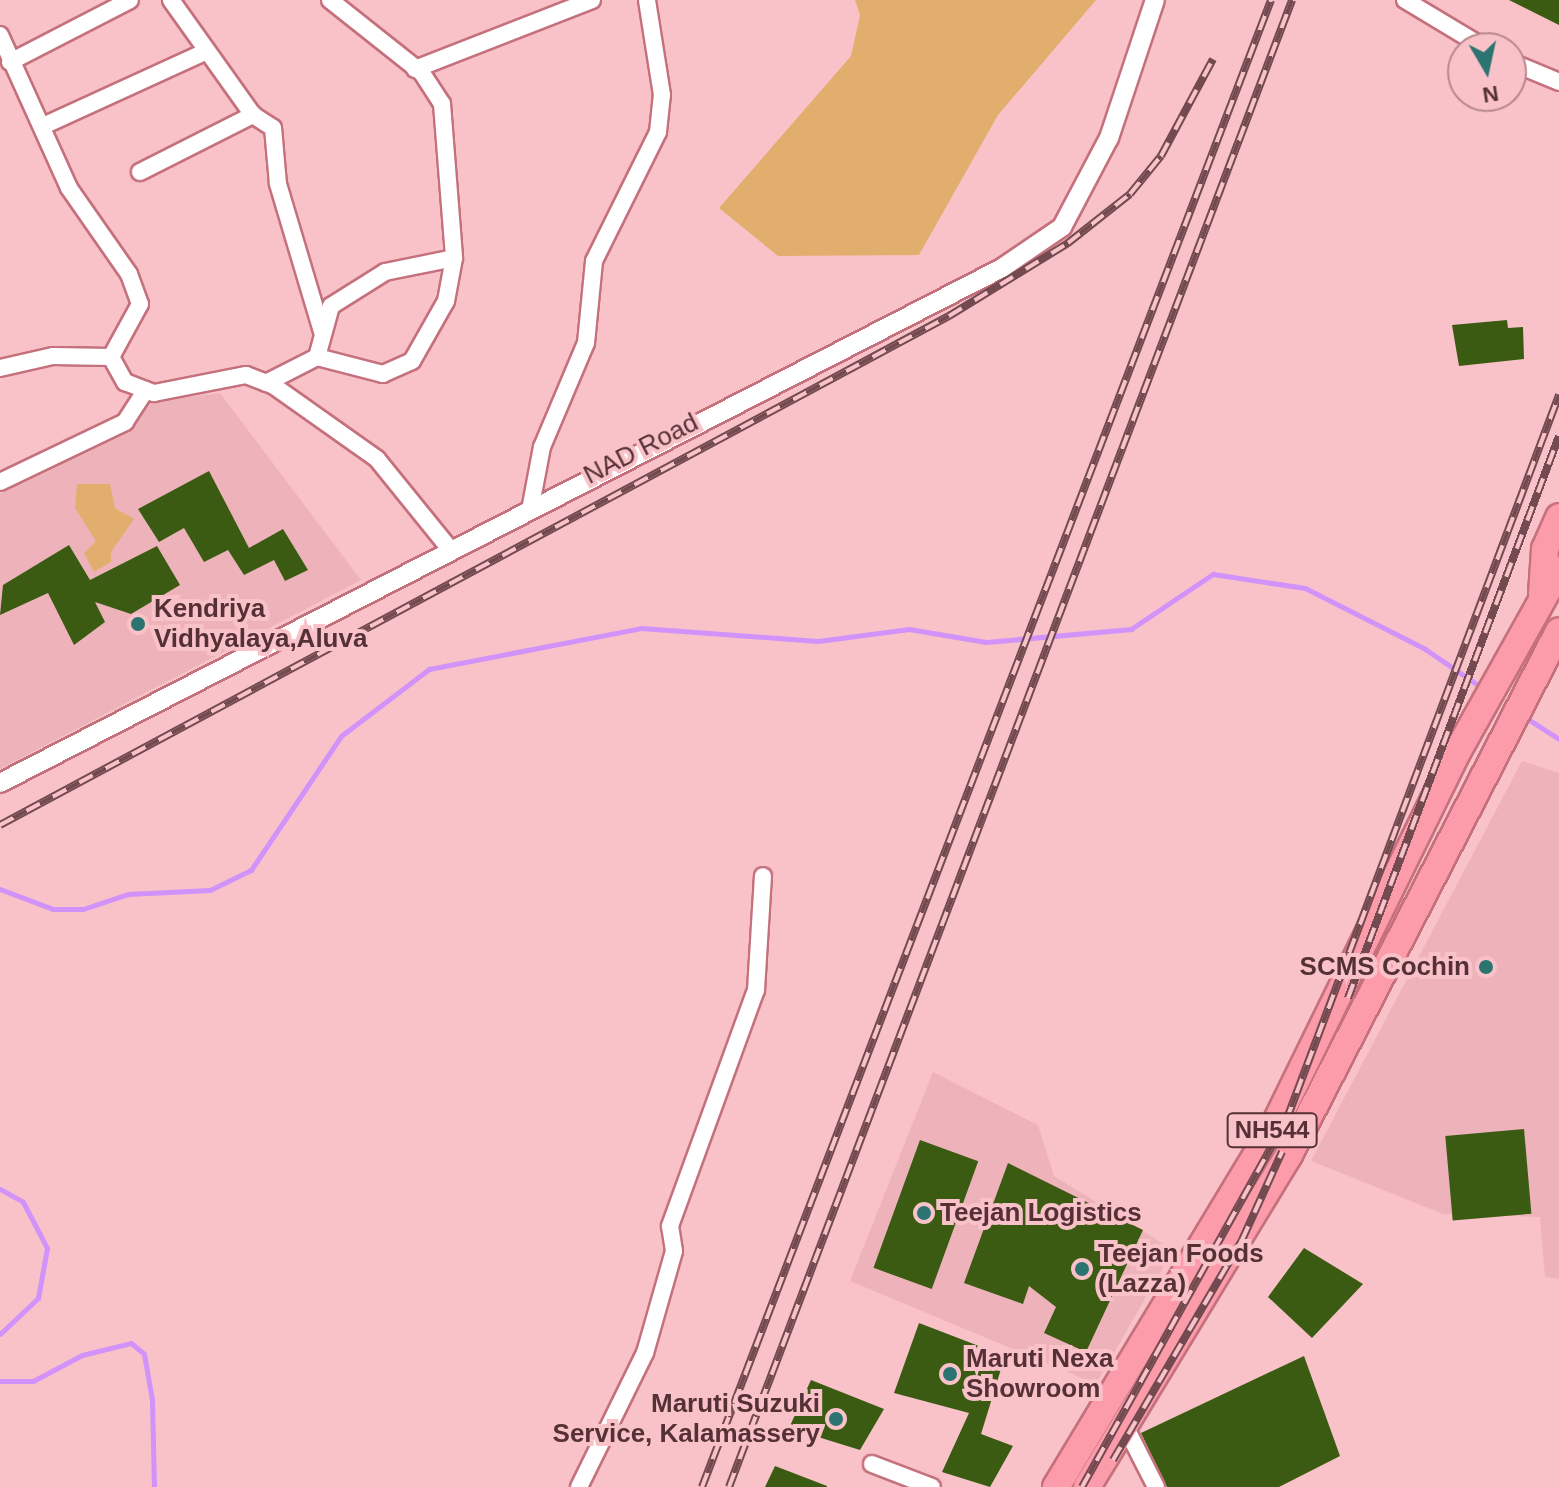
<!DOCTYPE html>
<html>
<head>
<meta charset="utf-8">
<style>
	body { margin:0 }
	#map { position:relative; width:1559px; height:1487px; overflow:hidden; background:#f9c2c8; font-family:Arial,sans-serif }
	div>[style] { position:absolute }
	.built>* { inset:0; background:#eeb3ba }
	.green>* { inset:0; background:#e2ae6e }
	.stream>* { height:5px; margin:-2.5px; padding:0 2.5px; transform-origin:2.5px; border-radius:2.5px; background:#d192f9 }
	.building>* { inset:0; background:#3a5b11; transform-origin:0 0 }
	.roads { filter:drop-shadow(2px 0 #c5717d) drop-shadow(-2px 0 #c5717d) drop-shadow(0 2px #c5717d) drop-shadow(0 -2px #c5717d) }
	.minor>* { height:16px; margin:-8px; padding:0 8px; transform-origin:8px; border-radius:8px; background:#fff }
	.tertiary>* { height:18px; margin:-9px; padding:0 9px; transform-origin:9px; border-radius:9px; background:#fff }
	.trunk>* { height:26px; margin:-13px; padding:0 13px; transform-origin:13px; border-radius:13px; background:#fc9cab }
	.rail>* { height:8px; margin-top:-4px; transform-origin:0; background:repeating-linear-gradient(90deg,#f9c2c8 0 15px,#724a4f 0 30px); box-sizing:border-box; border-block:2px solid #724a4f }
	.dots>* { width:22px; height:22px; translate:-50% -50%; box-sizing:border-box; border:4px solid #f9c2c8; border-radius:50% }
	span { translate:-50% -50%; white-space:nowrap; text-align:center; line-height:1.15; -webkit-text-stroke:8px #f9c2c8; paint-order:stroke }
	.shield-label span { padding:2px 6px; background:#f9c2c8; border:2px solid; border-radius:6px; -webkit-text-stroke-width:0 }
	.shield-label { font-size:24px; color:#553136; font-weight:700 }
	.street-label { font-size:26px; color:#553136 }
	.poi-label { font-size:26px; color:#553136; font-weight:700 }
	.left { translate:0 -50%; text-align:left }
	.right { translate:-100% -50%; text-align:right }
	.north { position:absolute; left:1447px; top:32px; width:80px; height:80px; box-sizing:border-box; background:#f9c2c8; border:2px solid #b7888e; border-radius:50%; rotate:171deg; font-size:22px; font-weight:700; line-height:32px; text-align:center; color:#553136 }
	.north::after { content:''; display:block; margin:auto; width:28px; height:36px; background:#2b7471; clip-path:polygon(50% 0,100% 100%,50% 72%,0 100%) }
</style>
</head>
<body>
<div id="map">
	<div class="built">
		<i style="clip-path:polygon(220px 393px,361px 580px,0 769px,0 494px,130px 432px,152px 402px)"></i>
		<i style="clip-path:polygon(1522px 761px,1559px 773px,1559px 1279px,1545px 1277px,1540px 1217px,1443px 1214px,1311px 1161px)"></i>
		<i style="clip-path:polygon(933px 1072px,1038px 1125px,1054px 1176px,1173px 1250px,1096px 1384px,850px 1281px)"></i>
	</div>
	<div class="green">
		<i style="clip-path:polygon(855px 0,1096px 0,998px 115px,919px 255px,778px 256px,719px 208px,851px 56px,860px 15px)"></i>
		<i style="clip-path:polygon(77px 484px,110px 484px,115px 508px,134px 519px,111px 552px,111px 562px,94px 572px,84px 553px,96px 541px,75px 508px)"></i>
	</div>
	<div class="stream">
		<i style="left:1523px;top:716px;width:43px;rotate:32.6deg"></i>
		<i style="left:0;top:889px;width:57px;rotate:20.7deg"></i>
		<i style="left:53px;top:909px;width:30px"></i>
		<i style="left:83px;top:909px;width:47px;rotate:-18.4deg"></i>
		<i style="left:128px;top:894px;width:82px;rotate:-2.8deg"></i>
		<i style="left:210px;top:890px;width:46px;rotate:-26deg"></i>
		<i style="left:251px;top:870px;width:161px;rotate:-56.1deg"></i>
		<i style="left:341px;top:736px;width:111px;rotate:-37.3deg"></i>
		<i style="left:429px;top:669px;width:216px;rotate:-10.9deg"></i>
		<i style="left:641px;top:628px;width:177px;rotate:4.2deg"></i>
		<i style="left:818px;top:641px;width:92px;rotate:-7.5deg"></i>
		<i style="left:909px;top:629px;width:78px;rotate:9.6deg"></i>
		<i style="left:986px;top:642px;width:146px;rotate:-5.1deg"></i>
		<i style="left:1131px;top:629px;width:99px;rotate:-33.9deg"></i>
		<i style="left:1213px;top:574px;width:93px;rotate:8.7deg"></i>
		<i style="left:1305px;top:588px;width:135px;rotate:26.9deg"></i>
		<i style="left:1425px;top:649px;width:73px;rotate:34.3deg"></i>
		<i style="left:0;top:1189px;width:26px;rotate:29deg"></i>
		<i style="left:23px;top:1202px;width:52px;rotate:62.4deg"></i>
		<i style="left:47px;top:1248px;width:51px;rotate:100.2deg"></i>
		<i style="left:38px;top:1298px;width:52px;rotate:136.5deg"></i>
		<i style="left:0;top:1381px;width:33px"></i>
		<i style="left:33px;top:1381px;width:55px;rotate:-28deg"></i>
		<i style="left:82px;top:1355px;width:50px;rotate:-13.8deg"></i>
		<i style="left:131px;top:1343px;width:17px;rotate:40deg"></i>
		<i style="left:144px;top:1354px;width:47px;rotate:80.1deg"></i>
		<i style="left:152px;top:1400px;width:87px;rotate:88.7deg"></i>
	</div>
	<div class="building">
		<i style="clip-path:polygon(1509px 0,1559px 0,1559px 25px)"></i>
		<i style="clip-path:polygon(1507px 320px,1508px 328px,1523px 327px,1524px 359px,1459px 366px,1452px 325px)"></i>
		<i style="clip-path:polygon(209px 471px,249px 548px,283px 529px,308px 570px,285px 581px,274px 560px,244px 575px,228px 550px,204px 562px,184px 528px,159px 542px,138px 509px)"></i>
		<i style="clip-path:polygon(69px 545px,90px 580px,157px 546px,180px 585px,131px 614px,95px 602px,105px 622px,74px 645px,48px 593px,0 615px,3px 585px)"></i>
		<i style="left:1524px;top:1129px;width:85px;height:79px;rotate:85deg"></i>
		<i style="left:920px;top:1140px;width:62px;height:136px;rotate:20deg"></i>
		<i style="clip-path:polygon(1008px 1163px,1143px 1230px,1086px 1352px,1044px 1333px,1056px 1307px,1029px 1286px,1023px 1304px,964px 1283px)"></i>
		<i style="clip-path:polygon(1304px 1248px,1363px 1284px,1312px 1338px,1268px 1297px)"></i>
		<i style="clip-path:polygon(919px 1323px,1005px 1356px,981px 1434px,1013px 1446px,990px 1487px,942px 1472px,969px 1413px,894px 1393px)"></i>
		<i style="clip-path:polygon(1304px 1356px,1340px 1456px,1279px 1487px,1167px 1487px,1141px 1433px)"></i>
		<i style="clip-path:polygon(811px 1380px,884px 1409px,860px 1450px,789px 1428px)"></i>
		<i style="clip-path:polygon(775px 1466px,827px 1486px,827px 1487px,765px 1487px)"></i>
	</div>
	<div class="roads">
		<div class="minor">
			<i style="left:171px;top:0;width:141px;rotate:54.5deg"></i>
			<i style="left:253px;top:115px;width:24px;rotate:33deg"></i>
			<i style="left:273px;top:128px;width:56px;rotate:84.9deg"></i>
			<i style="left:278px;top:184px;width:154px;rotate:73.4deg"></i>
			<i style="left:330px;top:0;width:117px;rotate:38.4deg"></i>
			<i style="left:422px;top:73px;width:37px;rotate:57deg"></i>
			<i style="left:442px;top:104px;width:154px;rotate:85.5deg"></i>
			<i style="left:1405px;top:0;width:93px;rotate:31deg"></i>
			<i style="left:0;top:35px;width:168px;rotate:65.7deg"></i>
			<i style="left:69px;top:188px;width:105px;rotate:55.1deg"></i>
			<i style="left:129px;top:274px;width:32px;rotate:70deg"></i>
			<i style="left:140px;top:304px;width:60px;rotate:118.7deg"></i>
			<i style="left:111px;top:357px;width:29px;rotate:61deg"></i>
			<i style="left:125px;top:382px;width:31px;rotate:21deg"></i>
			<i style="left:154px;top:393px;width:94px;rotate:-11.1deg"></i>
			<i style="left:246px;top:375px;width:30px;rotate:21deg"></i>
			<i style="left:274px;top:386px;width:126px;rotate:35.3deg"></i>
			<i style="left:377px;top:459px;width:114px;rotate:51deg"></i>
			<i style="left:10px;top:62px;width:135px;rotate:-27.3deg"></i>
			<i style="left:1511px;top:62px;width:52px;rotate:22.6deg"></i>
			<i style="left:415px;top:69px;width:190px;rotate:-21.3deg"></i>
			<i style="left:43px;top:126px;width:178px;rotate:-24.6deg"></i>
			<i style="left:140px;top:172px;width:127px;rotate:-26.8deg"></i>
			<i style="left:0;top:368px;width:54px;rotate:-12.8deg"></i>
			<i style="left:53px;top:356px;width:58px;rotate:1deg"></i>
			<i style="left:266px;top:383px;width:57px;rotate:-27deg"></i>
			<i style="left:317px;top:357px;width:53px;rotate:-74.6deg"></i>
			<i style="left:331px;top:306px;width:64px;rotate:-32.2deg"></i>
			<i style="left:385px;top:272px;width:70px;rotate:-11.5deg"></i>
			<i style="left:454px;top:258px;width:44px;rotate:100.5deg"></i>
			<i style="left:446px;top:301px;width:69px;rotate:119.5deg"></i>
			<i style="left:412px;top:361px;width:32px;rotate:156deg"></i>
			<i style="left:383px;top:374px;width:68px;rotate:-165.6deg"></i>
			<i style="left:0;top:482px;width:139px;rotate:-25.6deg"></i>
			<i style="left:125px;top:422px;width:38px;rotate:-57deg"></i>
			<i style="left:531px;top:505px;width:59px;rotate:-79.3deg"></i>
			<i style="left:542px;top:447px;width:113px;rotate:-67.1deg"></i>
			<i style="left:586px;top:343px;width:82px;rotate:-84.4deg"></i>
			<i style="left:594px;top:261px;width:144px;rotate:-63.6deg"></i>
			<i style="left:658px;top:132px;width:37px;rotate:-84deg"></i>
			<i style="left:662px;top:95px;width:96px;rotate:-99deg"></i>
			<i style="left:1126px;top:1428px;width:66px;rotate:63deg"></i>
			<i style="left:872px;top:1464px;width:64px;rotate:21deg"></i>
			<i style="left:579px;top:1487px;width:149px;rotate:-63.8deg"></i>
			<i style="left:645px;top:1353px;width:106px;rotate:-74.1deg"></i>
			<i style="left:674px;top:1251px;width:25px;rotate:-99deg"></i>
			<i style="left:670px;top:1226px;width:251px;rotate:-70deg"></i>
			<i style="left:756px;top:990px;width:114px;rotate:-86.5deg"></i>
		</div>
		<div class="tertiary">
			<i style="left:0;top:783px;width:1127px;rotate:-27.2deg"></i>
			<i style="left:1002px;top:268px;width:73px;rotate:-34.3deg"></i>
			<i style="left:1062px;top:227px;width:101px;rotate:-62.2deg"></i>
			<i style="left:1109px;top:138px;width:145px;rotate:-71.6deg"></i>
		</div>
		<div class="trunk">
			<i style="left:1542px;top:594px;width:45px;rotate:-86.2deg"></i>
			<i style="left:1545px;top:549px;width:35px;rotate:-66deg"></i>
			<i style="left:1056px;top:1487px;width:422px;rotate:-58.9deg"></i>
			<i style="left:1274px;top:1126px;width:412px;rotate:-63.9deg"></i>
			<i style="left:1455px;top:756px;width:213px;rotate:-60.8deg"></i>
			<i style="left:1087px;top:1487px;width:389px;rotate:-58.7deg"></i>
			<i style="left:1289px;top:1155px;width:589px;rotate:-62.74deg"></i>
		</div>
	</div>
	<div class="rail">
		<i style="left:0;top:825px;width:1077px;rotate:-28.21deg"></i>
		<i style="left:949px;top:316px;width:140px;rotate:-31.5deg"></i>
		<i style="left:1068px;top:243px;width:79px;rotate:-38.3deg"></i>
		<i style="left:1130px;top:194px;width:49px;rotate:-50.8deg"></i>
		<i style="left:1161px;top:156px;width:110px;rotate:-61.8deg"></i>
		<i style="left:1348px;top:998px;width:600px;rotate:-69.42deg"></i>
		<i style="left:1113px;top:1460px;width:255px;rotate:-59.6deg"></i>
		<i style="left:1242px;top:1240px;width:97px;rotate:-65.6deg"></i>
		<i style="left:702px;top:1487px;width:1592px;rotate:-69.06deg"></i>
		<i style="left:729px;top:1487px;width:1590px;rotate:-69.26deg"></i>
		<i style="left:1082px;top:1487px;width:419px;rotate:-60.9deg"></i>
		<i style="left:1286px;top:1121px;width:776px;rotate:-69.39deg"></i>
	</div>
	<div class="dots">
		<i style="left:138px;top:624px;background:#2b7471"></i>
		<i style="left:1486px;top:967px;background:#2b7471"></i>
		<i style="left:924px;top:1213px;background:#2b7471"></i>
		<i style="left:1082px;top:1269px;background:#2b7471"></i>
		<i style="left:950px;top:1374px;background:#2b7471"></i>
		<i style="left:836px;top:1419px;background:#2b7471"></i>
	</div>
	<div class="shield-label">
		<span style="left:1272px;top:1130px">NH544</span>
	</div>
	<div class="street-label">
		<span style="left:641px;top:449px;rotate:-27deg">NAD Road</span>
	</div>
	<div class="poi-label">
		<span class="left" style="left:154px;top:624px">Kendriya<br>Vidhyalaya,Aluva</span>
		<span class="right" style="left:1470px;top:967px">SCMS Cochin</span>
		<span class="left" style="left:940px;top:1213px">Teejan Logistics</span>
		<span class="left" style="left:1098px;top:1269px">Teejan Foods<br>(Lazza)</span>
		<span class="left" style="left:966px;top:1374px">Maruti Nexa<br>Showroom</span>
		<span class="right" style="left:820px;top:1419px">Maruti Suzuki<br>Service, Kalamassery</span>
	</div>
	<div class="north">N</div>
</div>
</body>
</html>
